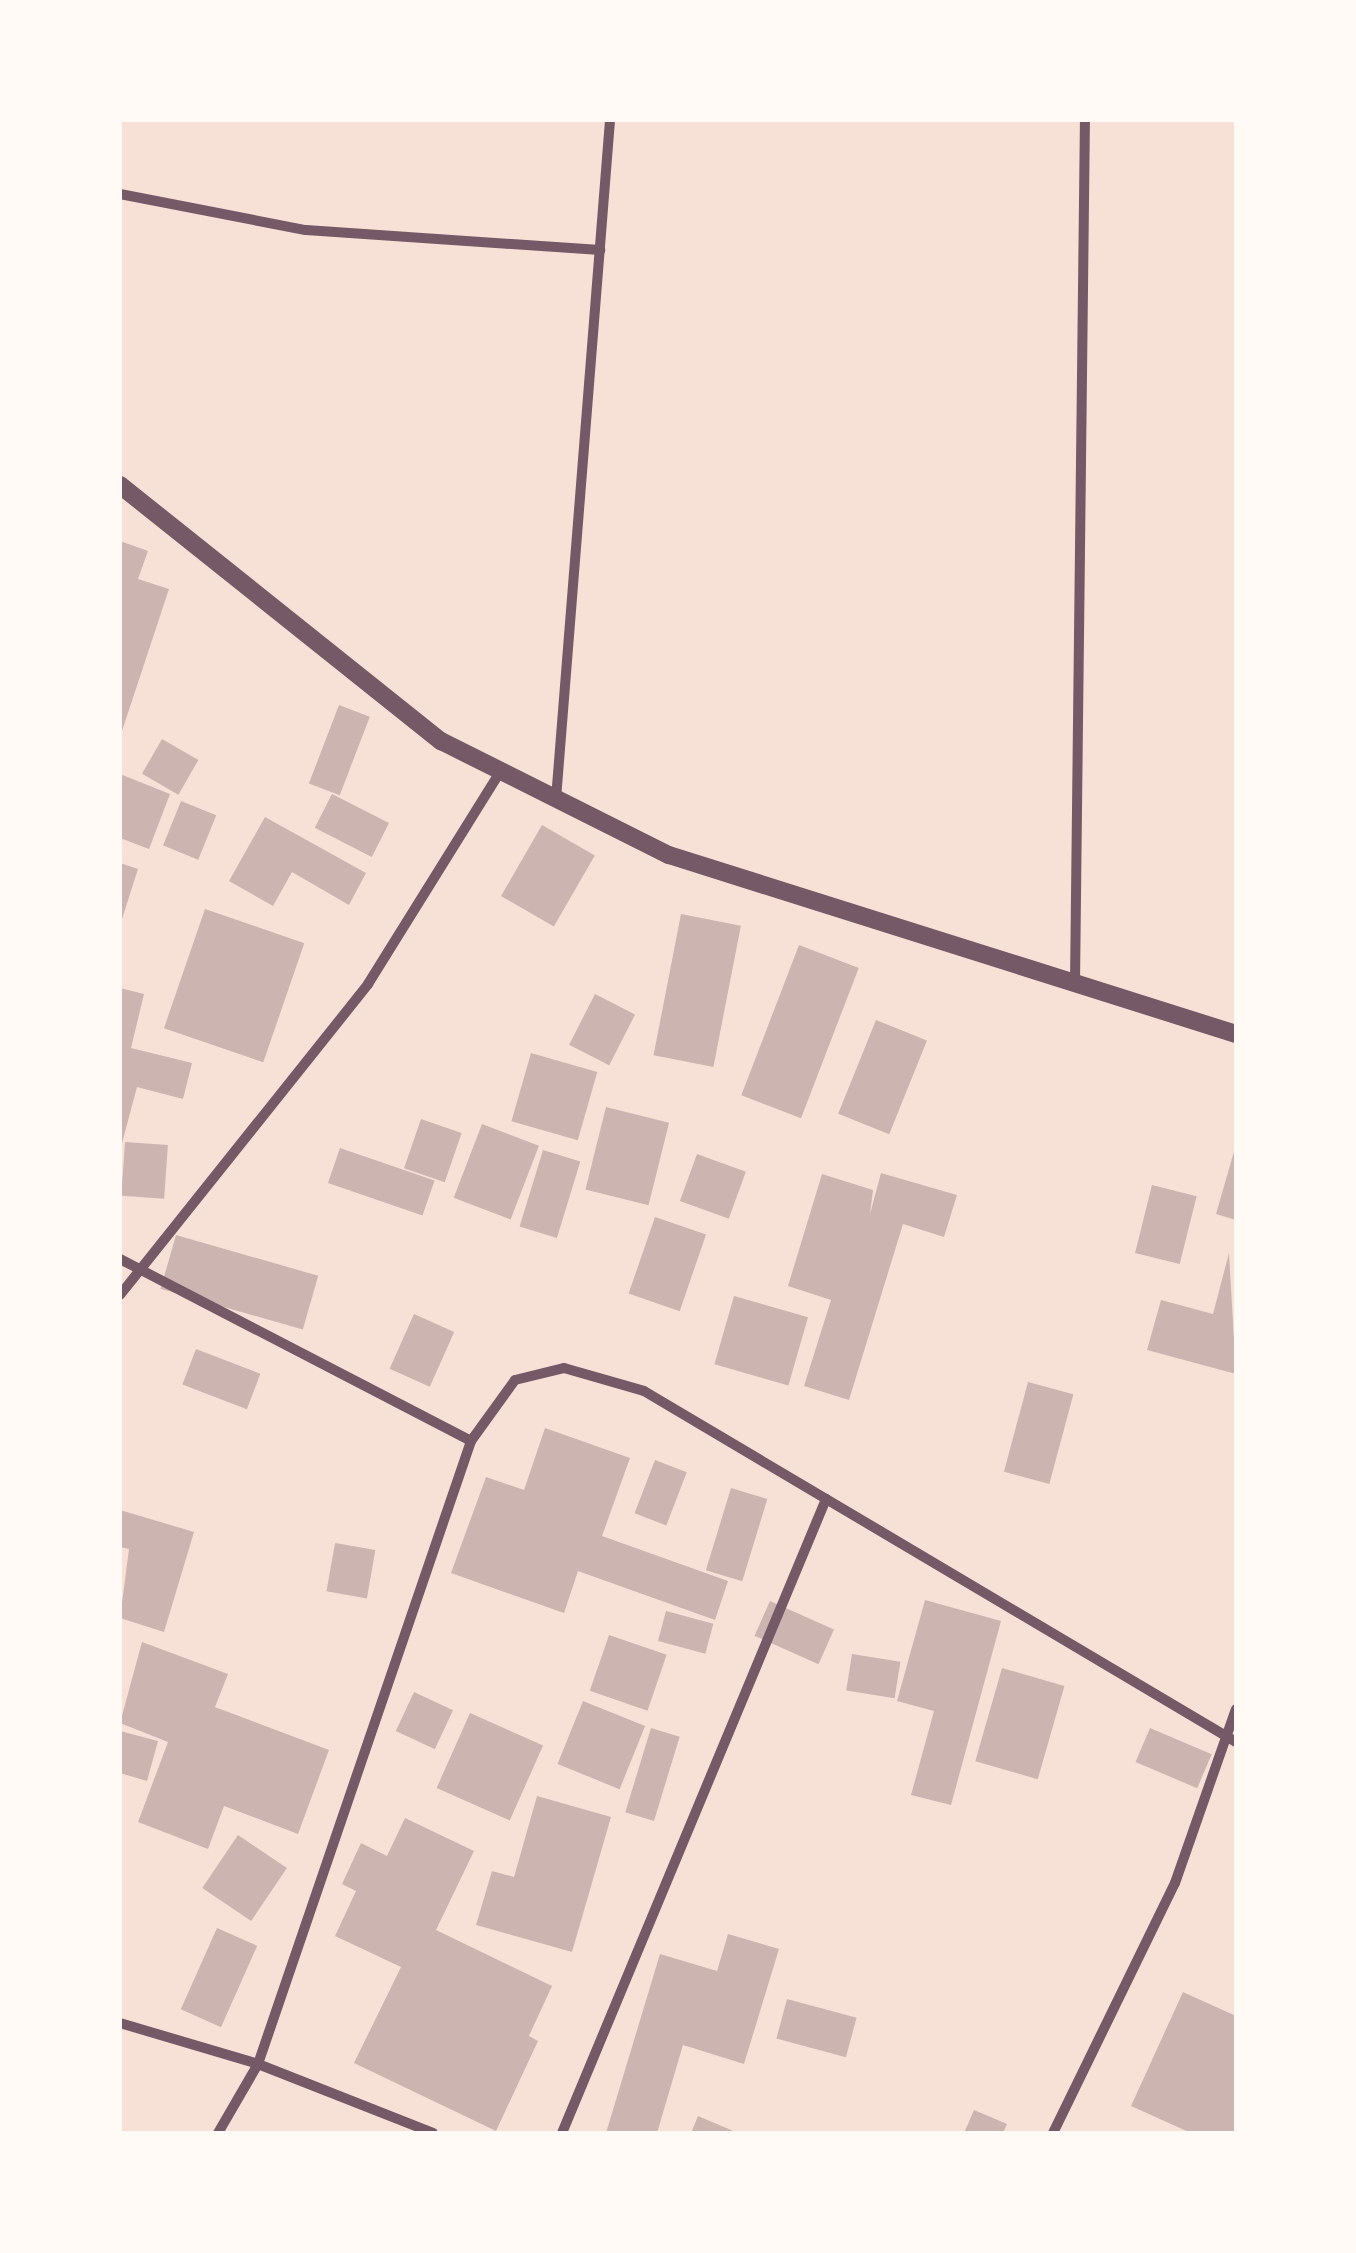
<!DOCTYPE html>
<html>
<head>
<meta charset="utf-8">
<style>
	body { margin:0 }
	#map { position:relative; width:1356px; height:2253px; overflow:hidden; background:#f7e1d7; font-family:Barlow,sans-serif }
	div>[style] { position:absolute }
	.building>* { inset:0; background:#ccb4b1; transform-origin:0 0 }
	.minor>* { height:10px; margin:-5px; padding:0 5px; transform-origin:5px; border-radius:5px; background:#755966 }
	.tertiary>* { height:18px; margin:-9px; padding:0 9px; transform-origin:9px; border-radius:9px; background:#755966 }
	span { translate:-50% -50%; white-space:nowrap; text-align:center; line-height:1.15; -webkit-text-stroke:10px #fffaf5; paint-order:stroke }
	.frame { position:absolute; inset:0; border:122px solid #fffaf5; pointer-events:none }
</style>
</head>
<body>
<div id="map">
	<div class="building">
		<i style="clip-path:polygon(120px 541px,148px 551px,138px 579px,169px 589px,121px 734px)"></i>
		<i style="left:339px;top:705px;width:33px;height:84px;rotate:21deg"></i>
		<i style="left:162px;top:739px;width:42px;height:40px;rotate:30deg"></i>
		<i style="clip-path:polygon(120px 774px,170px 794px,149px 849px,120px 838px)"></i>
		<i style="left:332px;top:794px;width:64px;height:38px;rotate:27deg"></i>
		<i style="left:181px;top:801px;width:38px;height:48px;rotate:22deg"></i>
		<i style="clip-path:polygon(265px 817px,366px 873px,349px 905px,292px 872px,273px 906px,229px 881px)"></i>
		<i style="left:542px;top:825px;width:61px;height:82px;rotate:30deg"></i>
		<i style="clip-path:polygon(120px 863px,138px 869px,121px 922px,120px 922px)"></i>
		<i style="left:205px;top:909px;width:105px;height:126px;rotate:19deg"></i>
		<i style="left:681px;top:914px;width:61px;height:144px;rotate:11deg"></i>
		<i style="left:799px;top:945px;width:64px;height:161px;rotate:21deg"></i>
		<i style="clip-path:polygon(120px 988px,144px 994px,131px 1048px,192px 1063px,183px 1099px,137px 1087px,121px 1147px)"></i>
		<i style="left:595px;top:994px;width:45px;height:57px;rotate:27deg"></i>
		<i style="left:876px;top:1020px;width:55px;height:101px;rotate:22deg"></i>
		<i style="left:531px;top:1053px;width:69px;height:71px;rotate:16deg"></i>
		<i style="left:606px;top:1107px;width:65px;height:85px;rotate:14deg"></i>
		<i style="left:421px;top:1119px;width:43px;height:52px;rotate:19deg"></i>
		<i style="left:482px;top:1124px;width:61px;height:79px;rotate:21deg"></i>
		<i style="left:125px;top:1142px;width:43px;height:54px;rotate:4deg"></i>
		<i style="left:340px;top:1148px;width:100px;height:37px;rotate:19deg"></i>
		<i style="clip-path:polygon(1235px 1148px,1236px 1148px,1236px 1220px,1216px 1214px)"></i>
		<i style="left:543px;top:1150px;width:39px;height:80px;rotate:17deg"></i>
		<i style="left:697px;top:1154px;width:52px;height:50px;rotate:20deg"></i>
		<i style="clip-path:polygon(881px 1173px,957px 1195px,944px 1237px,903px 1224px,849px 1400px,804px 1386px,831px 1300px,788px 1286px,822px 1174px,873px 1190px,870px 1214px)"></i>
		<i style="left:1152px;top:1185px;width:46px;height:70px;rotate:14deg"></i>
		<i style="left:655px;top:1217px;width:54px;height:81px;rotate:19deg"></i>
		<i style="left:176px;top:1235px;width:148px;height:56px;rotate:16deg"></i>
		<i style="clip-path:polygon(1229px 1253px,1236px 1374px,1147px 1350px,1161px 1300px,1213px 1314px)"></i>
		<i style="left:734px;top:1296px;width:77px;height:71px;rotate:16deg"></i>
		<i style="left:414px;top:1314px;width:44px;height:60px;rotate:24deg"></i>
		<i style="left:196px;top:1349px;width:69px;height:38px;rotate:21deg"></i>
		<i style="left:1028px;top:1382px;width:47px;height:93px;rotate:15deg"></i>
		<i style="clip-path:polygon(545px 1428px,630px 1458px,602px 1536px,728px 1581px,715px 1620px,578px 1571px,564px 1613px,451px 1573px,486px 1477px,524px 1490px)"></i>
		<i style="left:655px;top:1460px;width:34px;height:57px;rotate:21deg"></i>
		<i style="left:731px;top:1488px;width:38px;height:86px;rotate:17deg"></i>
		<i style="clip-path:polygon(120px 1510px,194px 1532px,164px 1632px,120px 1618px,129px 1549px,120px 1547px)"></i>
		<i style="left:335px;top:1543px;width:41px;height:49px;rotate:10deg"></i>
		<i style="clip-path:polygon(925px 1600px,1001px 1621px,951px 1805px,911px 1795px,934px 1711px,897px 1701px)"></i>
		<i style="left:770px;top:1601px;width:70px;height:38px;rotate:24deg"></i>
		<i style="left:666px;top:1611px;width:49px;height:31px;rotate:15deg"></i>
		<i style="left:609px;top:1635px;width:61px;height:59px;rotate:19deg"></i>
		<i style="clip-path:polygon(142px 1642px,228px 1674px,215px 1707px,329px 1750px,298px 1834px,224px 1806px,208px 1849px,138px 1822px,168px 1742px,120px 1723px)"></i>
		<i style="left:852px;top:1654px;width:49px;height:37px;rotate:9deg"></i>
		<i style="left:1002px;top:1668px;width:65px;height:97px;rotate:16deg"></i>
		<i style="left:414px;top:1692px;width:43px;height:43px;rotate:25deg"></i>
		<i style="left:583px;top:1701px;width:67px;height:68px;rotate:22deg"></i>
		<i style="left:470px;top:1713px;width:80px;height:82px;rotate:24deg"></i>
		<i style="left:651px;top:1728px;width:30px;height:88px;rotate:17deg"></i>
		<i style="left:1150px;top:1728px;width:67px;height:37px;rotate:23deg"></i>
		<i style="clip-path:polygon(120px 1731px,158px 1741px,147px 1781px,120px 1773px)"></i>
		<i style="clip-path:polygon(537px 1796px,611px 1817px,572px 1952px,476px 1925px,492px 1871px,514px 1877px)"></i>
		<i style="clip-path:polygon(405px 1818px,474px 1851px,436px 1930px,552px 1986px,529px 2036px,538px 2041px,496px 2131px,354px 2063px,401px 1967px,335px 1936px,356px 1891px,342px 1884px,361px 1843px,387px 1856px)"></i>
		<i style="left:238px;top:1835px;width:59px;height:64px;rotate:34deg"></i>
		<i style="left:217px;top:1928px;width:44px;height:89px;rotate:24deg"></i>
		<i style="clip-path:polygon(728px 1934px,779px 1949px,744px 2064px,683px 2045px,657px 2133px,606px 2133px,660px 1954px,717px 1971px)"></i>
		<i style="clip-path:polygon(1183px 1992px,1236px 2016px,1236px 2133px,1191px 2133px,1131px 2106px)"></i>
		<i style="left:787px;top:1999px;width:72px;height:41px;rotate:15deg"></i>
		<i style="clip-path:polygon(974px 2110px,1007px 2124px,1003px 2133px,964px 2133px)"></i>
		<i style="clip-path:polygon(698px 2116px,738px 2133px,691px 2133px)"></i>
	</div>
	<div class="minor">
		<i style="left:120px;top:194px;width:189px;rotate:11deg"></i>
		<i style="left:306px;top:230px;width:295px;rotate:3.9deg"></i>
		<i style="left:556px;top:799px;width:681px;rotate:-85.45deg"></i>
		<i style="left:1075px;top:983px;width:863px;rotate:-89.34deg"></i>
		<i style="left:120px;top:1259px;width:395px;rotate:27.4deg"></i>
		<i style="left:120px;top:1295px;width:398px;rotate:-51.4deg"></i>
		<i style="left:368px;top:984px;width:252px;rotate:-58.1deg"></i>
		<i style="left:120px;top:2023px;width:144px;rotate:16.5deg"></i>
		<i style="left:258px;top:2064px;width:188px;rotate:21.5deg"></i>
		<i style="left:218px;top:2133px;width:80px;rotate:-59.9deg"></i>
		<i style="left:258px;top:2064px;width:658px;rotate:-71.12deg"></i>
		<i style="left:471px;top:1441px;width:75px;rotate:-54.2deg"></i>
		<i style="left:515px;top:1380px;width:50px;rotate:-13.8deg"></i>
		<i style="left:564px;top:1368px;width:83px;rotate:16deg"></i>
		<i style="left:644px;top:1391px;width:688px;rotate:30.66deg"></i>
		<i style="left:562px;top:2133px;width:687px;rotate:-67.39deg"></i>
		<i style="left:1053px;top:2133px;width:278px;rotate:-64deg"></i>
		<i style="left:1175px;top:1883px;width:184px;rotate:-70.7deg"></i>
	</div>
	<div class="tertiary">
		<i style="left:120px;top:485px;width:411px;rotate:38.6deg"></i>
		<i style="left:441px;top:741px;width:255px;rotate:26.6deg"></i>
		<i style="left:669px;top:855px;width:595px;rotate:17.52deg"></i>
	</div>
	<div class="frame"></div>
</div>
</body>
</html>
